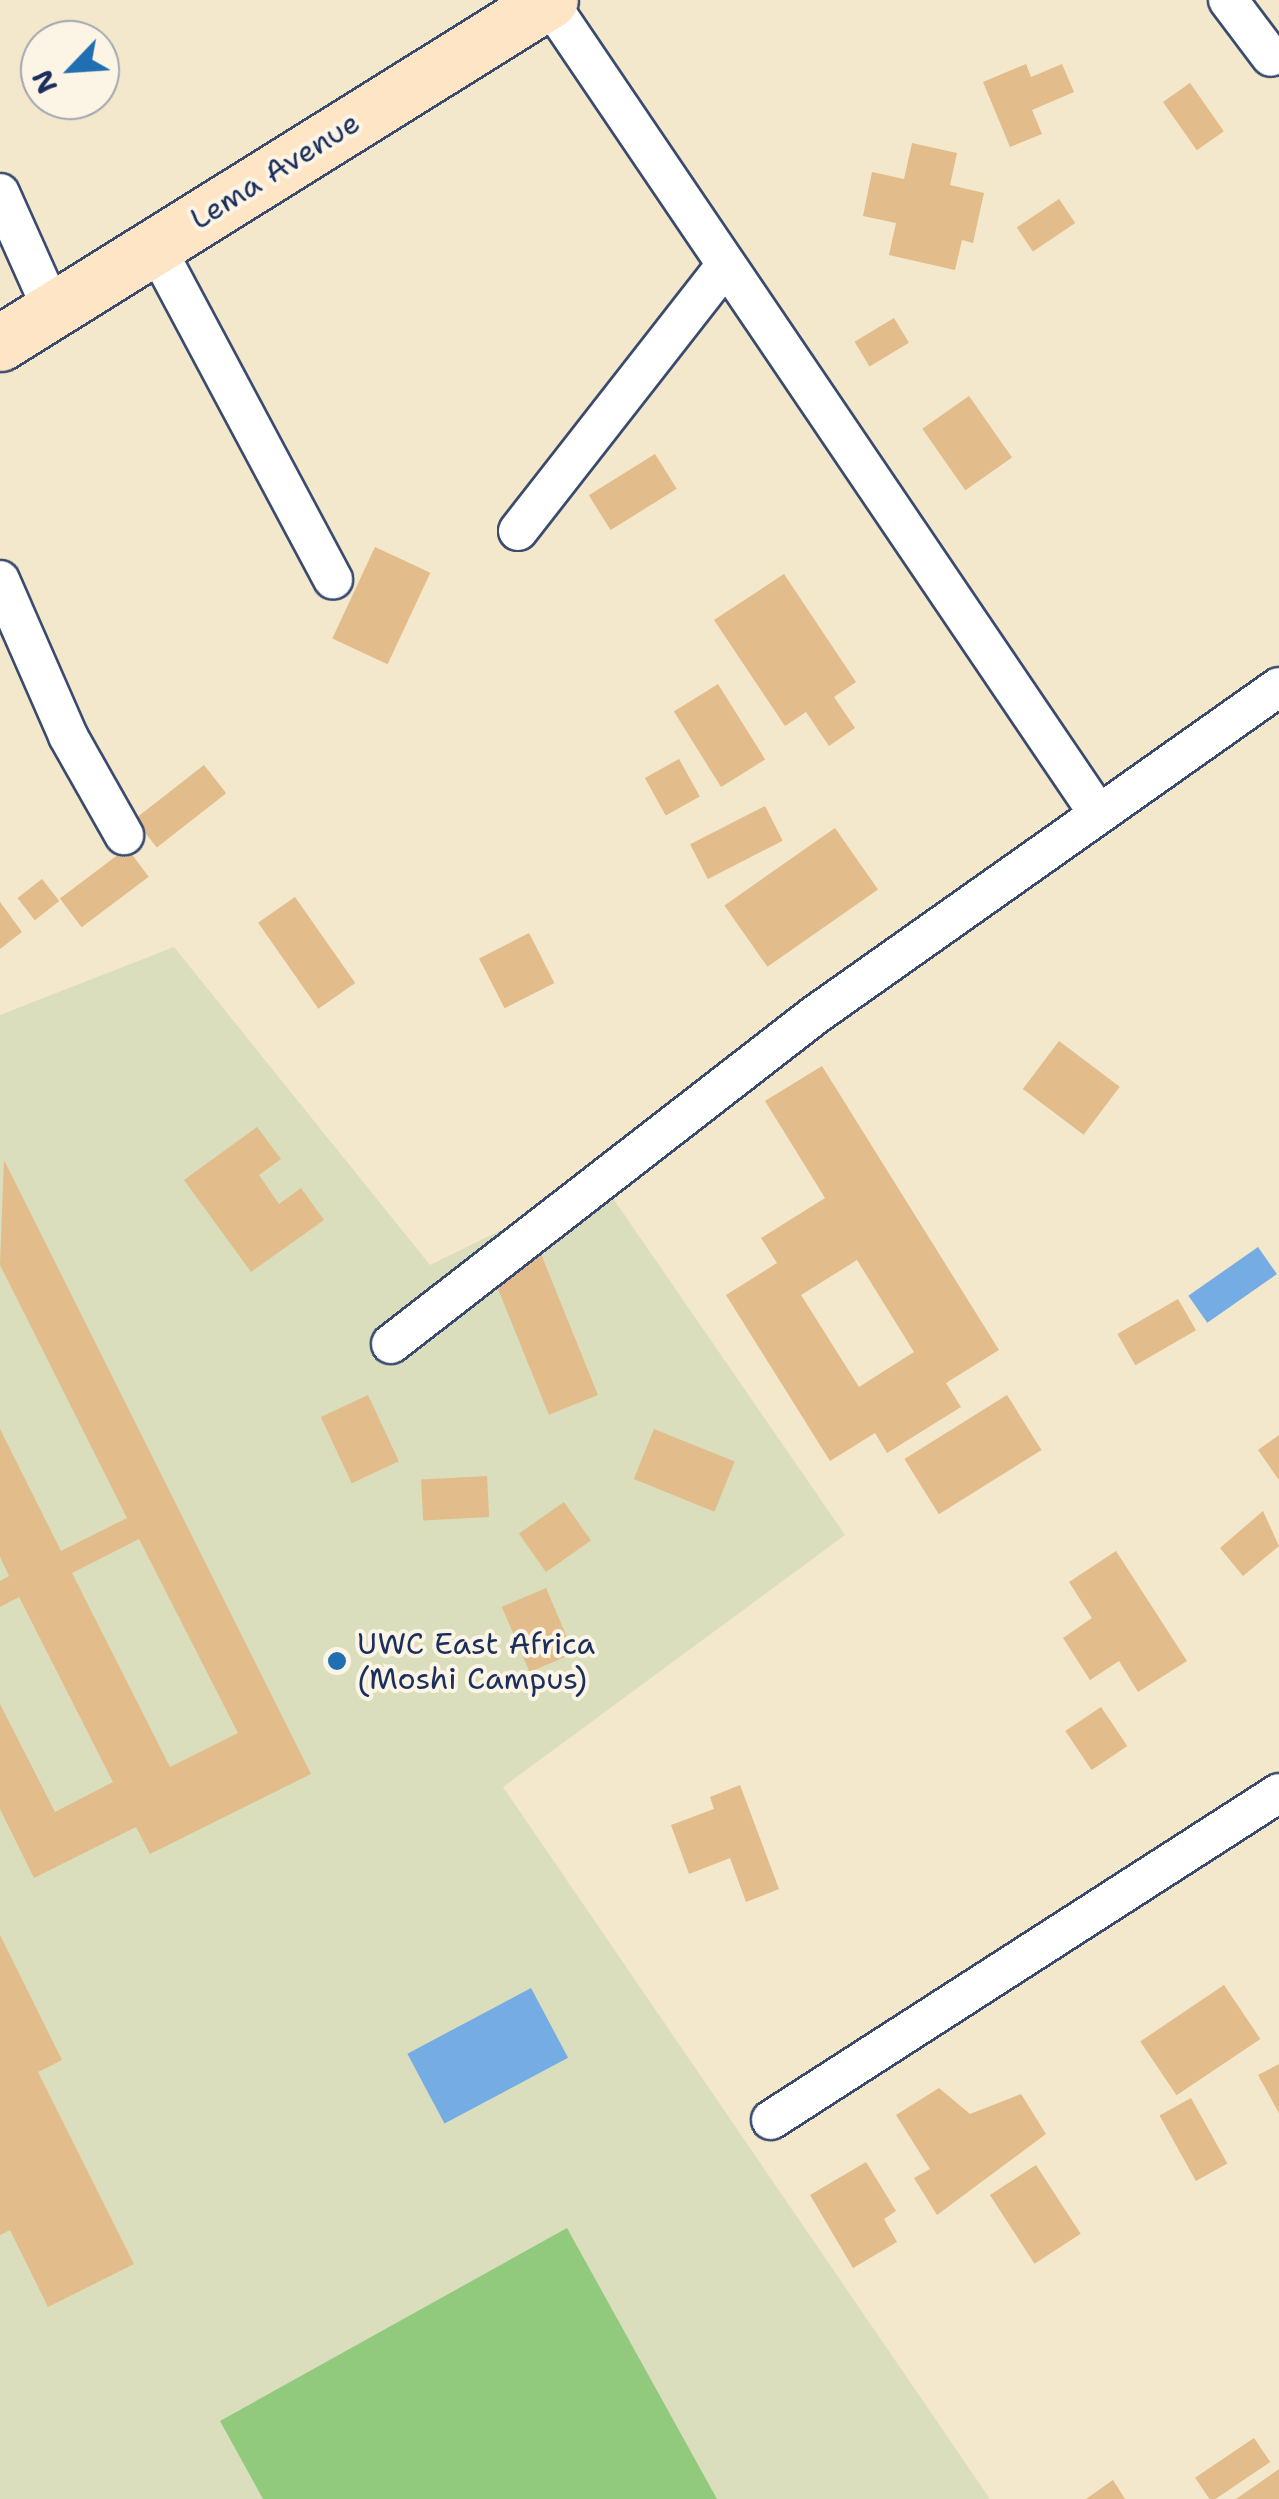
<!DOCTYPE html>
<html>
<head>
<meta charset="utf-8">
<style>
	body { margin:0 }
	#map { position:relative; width:1279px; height:2499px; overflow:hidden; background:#f3e7cc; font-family:"Shantell Sans",sans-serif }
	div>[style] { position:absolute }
	.built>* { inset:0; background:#dadebd }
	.green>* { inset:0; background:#92ca7d }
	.water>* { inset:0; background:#75ace3; transform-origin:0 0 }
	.building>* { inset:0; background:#e2bc8a; transform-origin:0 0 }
	.roads { filter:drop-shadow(2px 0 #3b4b6e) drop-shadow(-2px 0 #3b4b6e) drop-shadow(0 2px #3b4b6e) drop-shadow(0 -2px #3b4b6e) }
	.minor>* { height:38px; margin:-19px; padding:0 19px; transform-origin:19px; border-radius:19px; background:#fff }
	.secondary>* { height:55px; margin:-27.5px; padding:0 27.5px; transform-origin:27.5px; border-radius:27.5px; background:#fde5c5 }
	.dots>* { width:28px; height:28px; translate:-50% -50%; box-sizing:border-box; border:5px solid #fcf5e5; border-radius:50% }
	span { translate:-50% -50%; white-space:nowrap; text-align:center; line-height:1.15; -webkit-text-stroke:8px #fcf5e5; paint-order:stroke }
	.street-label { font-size:30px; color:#1b2f5e }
	.poi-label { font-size:30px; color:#1b2f5e }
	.left { translate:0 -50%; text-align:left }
	.north { position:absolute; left:20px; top:20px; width:100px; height:100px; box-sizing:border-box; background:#fcf5e5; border:2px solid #a2a6af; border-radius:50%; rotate:245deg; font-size:28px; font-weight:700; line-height:40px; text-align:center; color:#1b2f5e }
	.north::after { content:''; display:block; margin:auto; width:35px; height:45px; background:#1f6fb2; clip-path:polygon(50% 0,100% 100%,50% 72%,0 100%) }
</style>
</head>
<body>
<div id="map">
	<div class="built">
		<i style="clip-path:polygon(174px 947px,430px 1265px,601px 1181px,845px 1535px,503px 1787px,990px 2499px,0 2499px,0 1015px)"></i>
	</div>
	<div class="green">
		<i style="clip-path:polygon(567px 2228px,717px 2499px,263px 2499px,220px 2421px)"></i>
	</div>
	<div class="water">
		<i style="left:1258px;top:1247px;width:33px;height:85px;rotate:55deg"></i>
		<i style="left:531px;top:1988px;width:79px;height:140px;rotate:62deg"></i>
	</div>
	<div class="building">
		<i style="clip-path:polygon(1026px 64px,1031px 77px,1062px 64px,1074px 92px,1032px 110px,1042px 134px,1010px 147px,983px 82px)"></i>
		<i style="left:1190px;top:83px;width:59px;height:33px;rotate:55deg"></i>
		<i style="clip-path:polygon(912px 143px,957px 153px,950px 185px,984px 193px,973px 243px,962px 240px,955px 270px,889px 255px,896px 223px,863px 216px,872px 172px,904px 179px)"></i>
		<i style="left:1059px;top:199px;width:29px;height:51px;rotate:56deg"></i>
		<i style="left:894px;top:318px;width:29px;height:46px;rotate:59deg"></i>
		<i style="left:969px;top:396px;width:75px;height:57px;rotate:55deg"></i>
		<i style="left:655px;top:454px;width:41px;height:78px;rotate:58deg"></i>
		<i style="left:375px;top:547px;width:61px;height:101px;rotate:25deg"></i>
		<i style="clip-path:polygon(784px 574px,856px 682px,834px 697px,855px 728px,829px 746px,806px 712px,785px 726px,714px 620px)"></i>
		<i style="left:718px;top:684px;width:89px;height:52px;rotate:58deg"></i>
		<i style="left:679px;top:759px;width:43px;height:39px;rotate:61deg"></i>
		<i style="left:204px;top:765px;width:36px;height:88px;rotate:52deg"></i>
		<i style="left:765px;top:806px;width:39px;height:84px;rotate:63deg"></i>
		<i style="left:835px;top:828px;width:75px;height:135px;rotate:55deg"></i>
		<i style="left:127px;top:848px;width:36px;height:84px;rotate:53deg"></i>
		<i style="left:42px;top:879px;width:28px;height:31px;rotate:52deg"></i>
		<i style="left:295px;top:897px;width:105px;height:45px;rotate:55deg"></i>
		<i style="clip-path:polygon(0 902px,22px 932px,0 949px)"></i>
		<i style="left:529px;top:933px;width:56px;height:56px;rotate:63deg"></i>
		<i style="left:1059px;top:1041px;width:76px;height:60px;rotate:37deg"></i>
		<i style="clip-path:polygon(evenodd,822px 1066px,999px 1350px,946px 1383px,961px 1407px,887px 1453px,875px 1433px,830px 1461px,726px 1295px,777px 1263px,761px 1238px,825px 1198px,765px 1101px,822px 1066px,857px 1260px,914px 1352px,859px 1387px,801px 1295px,857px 1260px)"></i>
		<i style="clip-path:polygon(257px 1127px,281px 1159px,259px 1175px,279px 1204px,301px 1188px,324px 1220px,251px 1272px,184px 1180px)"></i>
		<i style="clip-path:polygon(evenodd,4px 1160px,311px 1774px,150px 1854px,136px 1827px,34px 1878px,0 1809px,0 1704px,55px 1812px,113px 1782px,19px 1597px,0 1607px,0 1581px,9px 1576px,0 1557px,0 1429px,61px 1551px,127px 1518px,0 1265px,4px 1160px,139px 1539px,238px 1733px,170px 1767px,72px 1573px,139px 1539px)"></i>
		<i style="left:541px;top:1254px;width:152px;height:53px;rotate:68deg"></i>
		<i style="left:1178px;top:1299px;width:36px;height:70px;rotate:60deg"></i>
		<i style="left:368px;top:1395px;width:73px;height:52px;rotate:65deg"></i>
		<i style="left:1007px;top:1395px;width:65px;height:121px;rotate:58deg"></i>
		<i style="left:654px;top:1429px;width:87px;height:54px;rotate:22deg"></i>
		<i style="clip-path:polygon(1279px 1435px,1279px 1480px,1258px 1450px)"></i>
		<i style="left:487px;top:1476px;width:41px;height:66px;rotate:87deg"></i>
		<i style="left:564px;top:1502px;width:47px;height:55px;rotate:55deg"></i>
		<i style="clip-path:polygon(1263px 1511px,1279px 1546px,1243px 1576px,1220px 1548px)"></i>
		<i style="clip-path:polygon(1116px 1551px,1187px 1661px,1138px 1692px,1119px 1661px,1090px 1680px,1063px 1638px,1092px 1618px,1069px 1582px)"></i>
		<i style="left:546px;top:1588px;width:71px;height:48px;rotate:67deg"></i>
		<i style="left:1101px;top:1707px;width:47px;height:43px;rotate:56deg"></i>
		<i style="clip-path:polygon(740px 1785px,779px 1889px,746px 1902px,730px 1858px,689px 1874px,671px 1825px,714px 1809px,710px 1797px)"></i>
		<i style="clip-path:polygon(0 1935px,62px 2060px,38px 2072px,134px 2264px,48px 2307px,10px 2230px,0 2235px)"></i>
		<i style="left:1224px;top:1985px;width:65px;height:101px;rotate:56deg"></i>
		<i style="clip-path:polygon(1279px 2064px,1279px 2113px,1258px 2075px)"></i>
		<i style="clip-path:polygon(939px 2088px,970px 2114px,1021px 2094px,1046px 2134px,937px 2215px,914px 2178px,930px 2169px,896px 2115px)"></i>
		<i style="left:1191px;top:2098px;width:75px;height:36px;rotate:61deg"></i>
		<i style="clip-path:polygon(866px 2162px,896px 2211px,884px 2219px,897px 2242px,853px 2268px,810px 2195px)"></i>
		<i style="left:1036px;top:2165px;width:82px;height:55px;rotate:57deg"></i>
		<i style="left:1254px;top:2438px;width:29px;height:71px;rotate:56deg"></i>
		<i style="clip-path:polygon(1279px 2469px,1279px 2499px,1236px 2499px)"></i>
		<i style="clip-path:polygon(1113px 2480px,1125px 2499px,1086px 2499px)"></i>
	</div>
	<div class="roads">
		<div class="minor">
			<i style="left:1228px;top:0;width:71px;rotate:53deg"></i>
			<i style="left:548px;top:1px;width:979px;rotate:55.9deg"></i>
			<i style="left:0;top:193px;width:127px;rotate:65.9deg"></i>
			<i style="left:155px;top:246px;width:378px;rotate:61.9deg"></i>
			<i style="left:518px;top:531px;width:338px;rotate:-52deg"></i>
			<i style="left:0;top:580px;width:170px;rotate:66.4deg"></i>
			<i style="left:68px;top:736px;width:114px;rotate:60.5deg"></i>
			<i style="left:391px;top:1344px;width:537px;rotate:-37.81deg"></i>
			<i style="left:815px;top:1015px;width:568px;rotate:-35.26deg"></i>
			<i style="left:771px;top:2120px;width:604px;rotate:-32.77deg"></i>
		</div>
		<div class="secondary">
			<i style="left:0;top:343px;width:648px;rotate:-31.95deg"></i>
		</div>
	</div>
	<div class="dots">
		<i style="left:337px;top:1661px;background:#1f6fb2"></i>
	</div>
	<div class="street-label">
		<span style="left:275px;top:171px;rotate:-32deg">Lema Avenue</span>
	</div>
	<div class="poi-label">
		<span class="left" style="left:357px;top:1661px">UWC East Africa<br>(Moshi Campus)</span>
	</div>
	<div class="north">N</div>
</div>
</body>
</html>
